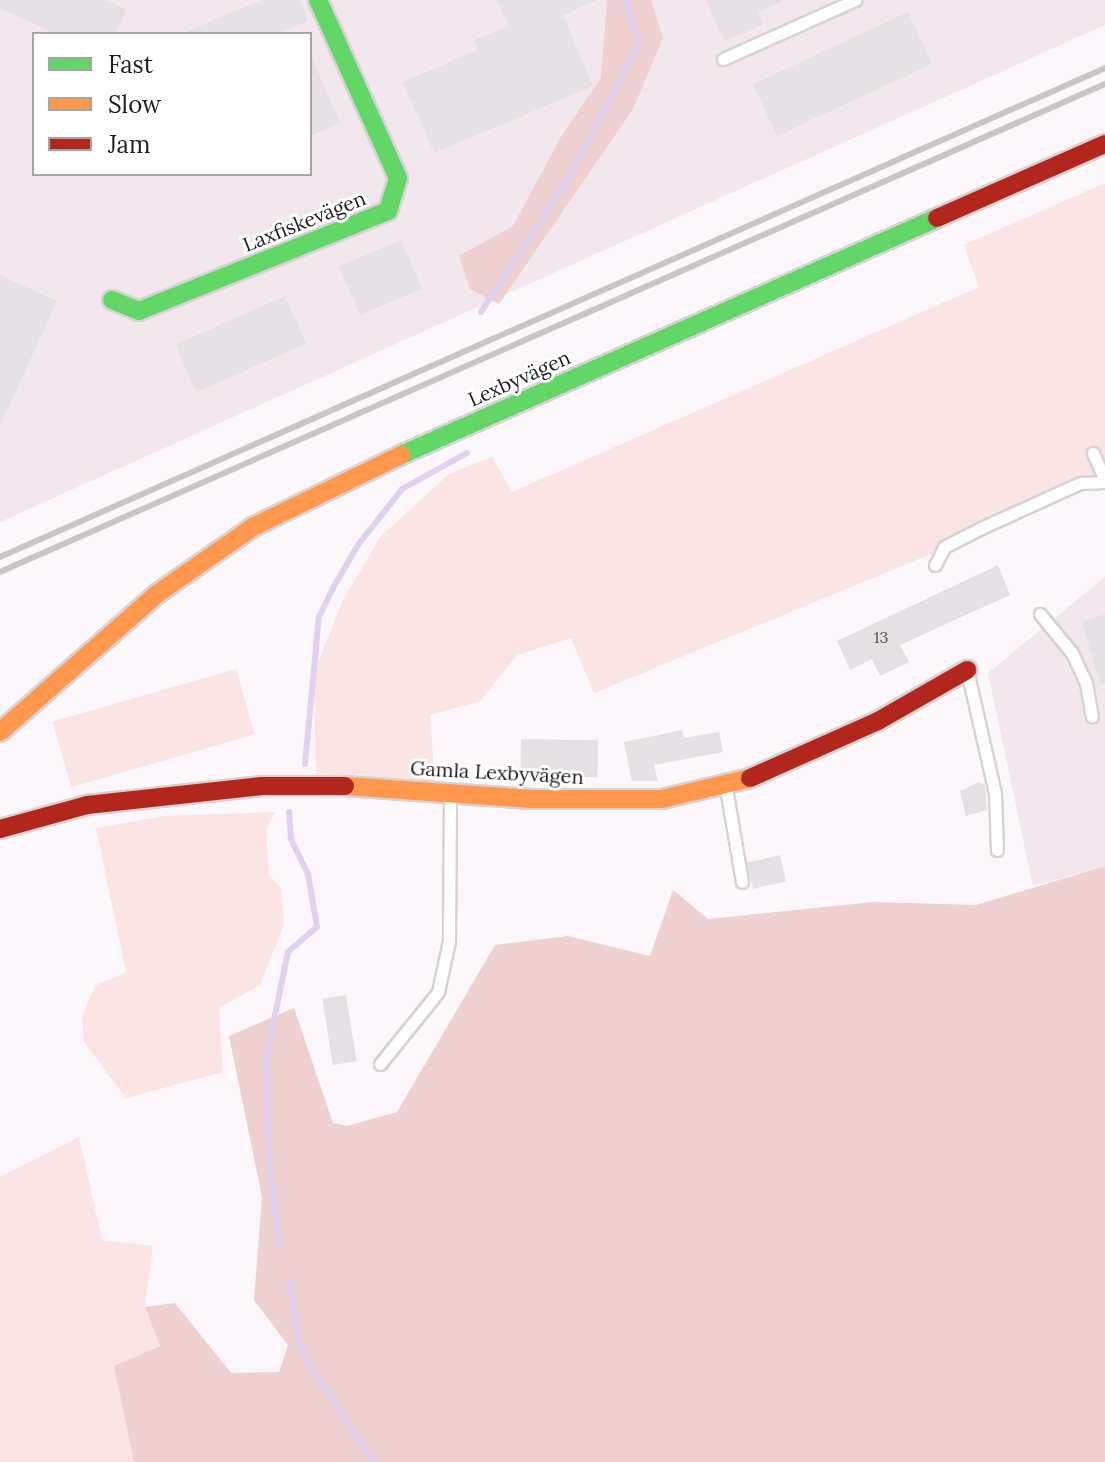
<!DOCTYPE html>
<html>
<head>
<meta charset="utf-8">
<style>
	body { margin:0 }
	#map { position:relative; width:1105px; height:1462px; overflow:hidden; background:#fcf7fa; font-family:Lora,serif }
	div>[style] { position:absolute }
	.built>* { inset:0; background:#f1e7ec }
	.green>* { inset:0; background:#fbe4e4; transform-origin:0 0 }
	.forest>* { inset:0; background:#eed1d0 }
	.stream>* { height:6px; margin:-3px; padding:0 3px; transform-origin:3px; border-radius:3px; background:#e1d3f0 }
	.building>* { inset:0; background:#e4e0e3; transform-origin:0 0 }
	.roads { filter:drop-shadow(2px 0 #d7d3d5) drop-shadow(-2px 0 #d7d3d5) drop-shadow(0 2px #d7d3d5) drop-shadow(0 -2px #d7d3d5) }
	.lane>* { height:11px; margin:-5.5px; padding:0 5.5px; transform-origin:5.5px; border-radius:5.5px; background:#fffefe }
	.fast>* { height:18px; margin:-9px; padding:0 9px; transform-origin:9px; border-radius:9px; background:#63d668 }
	.slow>* { height:18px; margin:-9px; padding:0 9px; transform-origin:9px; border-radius:9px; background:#ff974d }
	.jam>* { height:18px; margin:-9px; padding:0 9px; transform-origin:9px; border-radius:9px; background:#b3261e }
	.rail>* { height:6px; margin:-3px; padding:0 3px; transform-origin:3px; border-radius:3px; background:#c7c7c7 }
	span { translate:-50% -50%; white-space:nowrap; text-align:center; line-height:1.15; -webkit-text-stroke:6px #fff; paint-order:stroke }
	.number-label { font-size:16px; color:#545052 }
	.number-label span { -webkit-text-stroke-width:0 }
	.street-label { font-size:20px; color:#211e1f }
	.legend { position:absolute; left:32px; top:32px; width:280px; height:144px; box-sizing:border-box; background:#fff; border:2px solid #a6a5a5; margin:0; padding:10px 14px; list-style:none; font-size:24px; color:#211e1f }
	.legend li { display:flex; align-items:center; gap:16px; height:40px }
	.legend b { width:40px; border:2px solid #a6a5a5 }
</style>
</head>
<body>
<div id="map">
	<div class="built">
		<i style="clip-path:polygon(evenodd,0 0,1105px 0,1105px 25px,0 522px,0 0,34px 34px,310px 34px,310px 174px,34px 174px,34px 34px)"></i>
		<i style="clip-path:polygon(1105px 577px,1105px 866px,1033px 886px,988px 673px)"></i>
	</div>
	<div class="green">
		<i style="clip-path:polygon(1105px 183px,1105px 482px,594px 693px,571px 638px,517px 655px,480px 701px,430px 715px,435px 785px,316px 774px,314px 673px,342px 602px,380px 537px,449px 474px,492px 457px,512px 492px,979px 287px,964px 245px)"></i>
		<i style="left:236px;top:669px;width:68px;height:191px;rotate:74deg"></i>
		<i style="clip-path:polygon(275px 812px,266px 831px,269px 875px,281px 889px,284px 925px,260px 985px,219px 1008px,223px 1072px,126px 1098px,84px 1042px,82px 1016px,95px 986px,126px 972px,96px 828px,165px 816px)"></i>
		<i style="clip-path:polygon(79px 1137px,102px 1240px,153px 1246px,145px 1307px,160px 1346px,115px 1366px,134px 1462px,0 1462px,0 1177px)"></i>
	</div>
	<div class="forest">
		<i style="clip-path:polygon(607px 0,651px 0,663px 38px,633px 109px,499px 304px,470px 289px,459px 256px,513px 226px,562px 135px,601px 78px)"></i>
		<i style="clip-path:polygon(1105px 866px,1105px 1462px,134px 1462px,114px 1366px,160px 1346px,145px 1307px,175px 1303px,231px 1373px,279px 1372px,288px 1345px,254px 1300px,262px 1197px,229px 1036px,294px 1008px,333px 1123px,347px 1126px,397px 1112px,495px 945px,568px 936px,650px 956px,673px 890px,708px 919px,873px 902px,976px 905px)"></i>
	</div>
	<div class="stream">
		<i style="left:481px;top:312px;width:159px;rotate:-56.8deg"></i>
		<i style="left:568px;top:179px;width:153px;rotate:-62.3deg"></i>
		<i style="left:639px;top:44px;width:46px;rotate:-106.5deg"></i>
		<i style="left:305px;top:764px;width:148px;rotate:-84.6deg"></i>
		<i style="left:319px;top:617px;width:32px;rotate:-64deg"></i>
		<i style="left:333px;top:588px;width:50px;rotate:-59.8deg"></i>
		<i style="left:358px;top:545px;width:71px;rotate:-51.8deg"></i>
		<i style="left:402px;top:489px;width:74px;rotate:-29deg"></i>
		<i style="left:280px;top:1246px;width:83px;rotate:-97.6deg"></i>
		<i style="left:269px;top:1164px;width:110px;rotate:-91deg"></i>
		<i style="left:267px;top:1054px;width:104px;rotate:-78.4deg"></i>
		<i style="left:288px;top:952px;width:38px;rotate:-41deg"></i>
		<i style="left:317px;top:927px;width:54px;rotate:-99.6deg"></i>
		<i style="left:308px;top:874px;width:39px;rotate:-116deg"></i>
		<i style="left:291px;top:839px;width:27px;rotate:-94deg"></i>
		<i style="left:290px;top:1282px;width:69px;rotate:80.8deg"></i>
		<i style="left:301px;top:1350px;width:133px;rotate:57.3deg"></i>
	</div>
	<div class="building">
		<i style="clip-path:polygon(0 0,105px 0,126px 10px,115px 34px,56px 34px,0 8px)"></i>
		<i style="clip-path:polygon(261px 0,300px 0,308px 21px,276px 34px,181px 34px)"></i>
		<i style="clip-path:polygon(497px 0,597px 0,563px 15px,593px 86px,434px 153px,403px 82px,478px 50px,474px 40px,509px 26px)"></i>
		<i style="clip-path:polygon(706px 0,786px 0,758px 12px,763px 24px,724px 41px)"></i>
		<i style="left:908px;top:12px;width:57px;height:171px;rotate:65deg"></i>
		<i style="clip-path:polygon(310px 53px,340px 123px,310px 136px)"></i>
		<i style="left:401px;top:240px;width:53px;height:67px;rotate:67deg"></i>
		<i style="clip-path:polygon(0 275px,57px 301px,0 426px)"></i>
		<i style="left:285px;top:296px;width:52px;height:120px;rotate:66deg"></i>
		<i style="clip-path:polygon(998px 565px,1010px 595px,900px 645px,909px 662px,880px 676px,872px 659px,850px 670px,837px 641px)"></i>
		<i style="clip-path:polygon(1105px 614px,1105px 684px,1100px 684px,1082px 622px)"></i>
		<i style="clip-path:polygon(682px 730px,684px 738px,719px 732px,723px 752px,654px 765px,658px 781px,632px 781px,624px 742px)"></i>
		<i style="left:521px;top:739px;width:77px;height:37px;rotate:1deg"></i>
		<i style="clip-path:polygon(979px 782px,985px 785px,987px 810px,966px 816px,960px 791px)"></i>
		<i style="left:780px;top:855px;width:27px;height:34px;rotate:77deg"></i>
		<i style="left:346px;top:995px;width:67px;height:24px;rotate:81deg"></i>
	</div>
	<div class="roads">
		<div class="lane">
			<i style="left:723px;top:59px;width:145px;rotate:-24.1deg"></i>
			<i style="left:1093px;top:453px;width:30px;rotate:66deg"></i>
			<i style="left:935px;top:565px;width:20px;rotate:-63deg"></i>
			<i style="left:944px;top:547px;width:42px;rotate:-27.2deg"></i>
			<i style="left:981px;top:528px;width:109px;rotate:-24.4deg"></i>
			<i style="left:1080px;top:483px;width:25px;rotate:-2deg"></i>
			<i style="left:1040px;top:614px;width:50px;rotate:50.6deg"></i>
			<i style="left:1072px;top:653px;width:33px;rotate:65deg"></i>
			<i style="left:1086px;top:683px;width:34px;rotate:80deg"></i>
			<i style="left:967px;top:670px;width:126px;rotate:77.2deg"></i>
			<i style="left:995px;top:793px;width:57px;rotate:88deg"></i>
			<i style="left:726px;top:788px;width:95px;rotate:80.3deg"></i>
			<i style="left:380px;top:1064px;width:92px;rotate:-51.1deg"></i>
			<i style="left:438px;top:992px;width:52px;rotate:-77.8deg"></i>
			<i style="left:449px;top:941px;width:147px;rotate:-89.6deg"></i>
		</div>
		<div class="fast">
			<i style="left:112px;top:300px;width:29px;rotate:22deg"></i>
			<i style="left:139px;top:311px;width:268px;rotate:-21.9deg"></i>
			<i style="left:388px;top:211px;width:34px;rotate:-73deg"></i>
			<i style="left:398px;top:178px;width:195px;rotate:-114.2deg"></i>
			<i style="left:401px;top:455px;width:586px;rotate:-23.85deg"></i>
		</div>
		<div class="slow">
			<i style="left:0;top:732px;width:209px;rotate:-41.3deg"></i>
			<i style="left:157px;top:594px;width:117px;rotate:-34.9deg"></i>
			<i style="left:253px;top:527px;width:165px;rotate:-25.9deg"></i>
			<i style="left:345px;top:786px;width:184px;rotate:4deg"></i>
			<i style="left:529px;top:799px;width:133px"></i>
			<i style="left:662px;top:799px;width:90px;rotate:-13.4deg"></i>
		</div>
		<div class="jam">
			<i style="left:937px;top:218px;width:184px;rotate:-23.8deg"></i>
			<i style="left:750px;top:778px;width:140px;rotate:-24deg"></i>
			<i style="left:878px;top:721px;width:103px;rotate:-29.8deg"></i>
			<i style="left:0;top:829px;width:90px;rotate:-15.4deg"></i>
			<i style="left:87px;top:805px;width:176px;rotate:-6.2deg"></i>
			<i style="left:262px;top:786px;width:83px"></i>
		</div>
	</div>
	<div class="rail">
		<i style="left:0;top:557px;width:1208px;rotate:-23.87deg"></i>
		<i style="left:0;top:572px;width:1208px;rotate:-23.83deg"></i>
	</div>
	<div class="number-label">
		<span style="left:881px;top:637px">13</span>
	</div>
	<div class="street-label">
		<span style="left:304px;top:221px;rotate:-22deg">Laxfiskevägen</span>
		<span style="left:519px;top:378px;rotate:-24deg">Lexbyvägen</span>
		<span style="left:497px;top:772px;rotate:3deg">Gamla Lexbyvägen</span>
	</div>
	<ul class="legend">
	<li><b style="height:10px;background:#63d668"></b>Fast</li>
	<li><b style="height:10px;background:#ff974d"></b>Slow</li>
	<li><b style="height:10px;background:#b3261e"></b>Jam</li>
	</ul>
</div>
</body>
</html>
